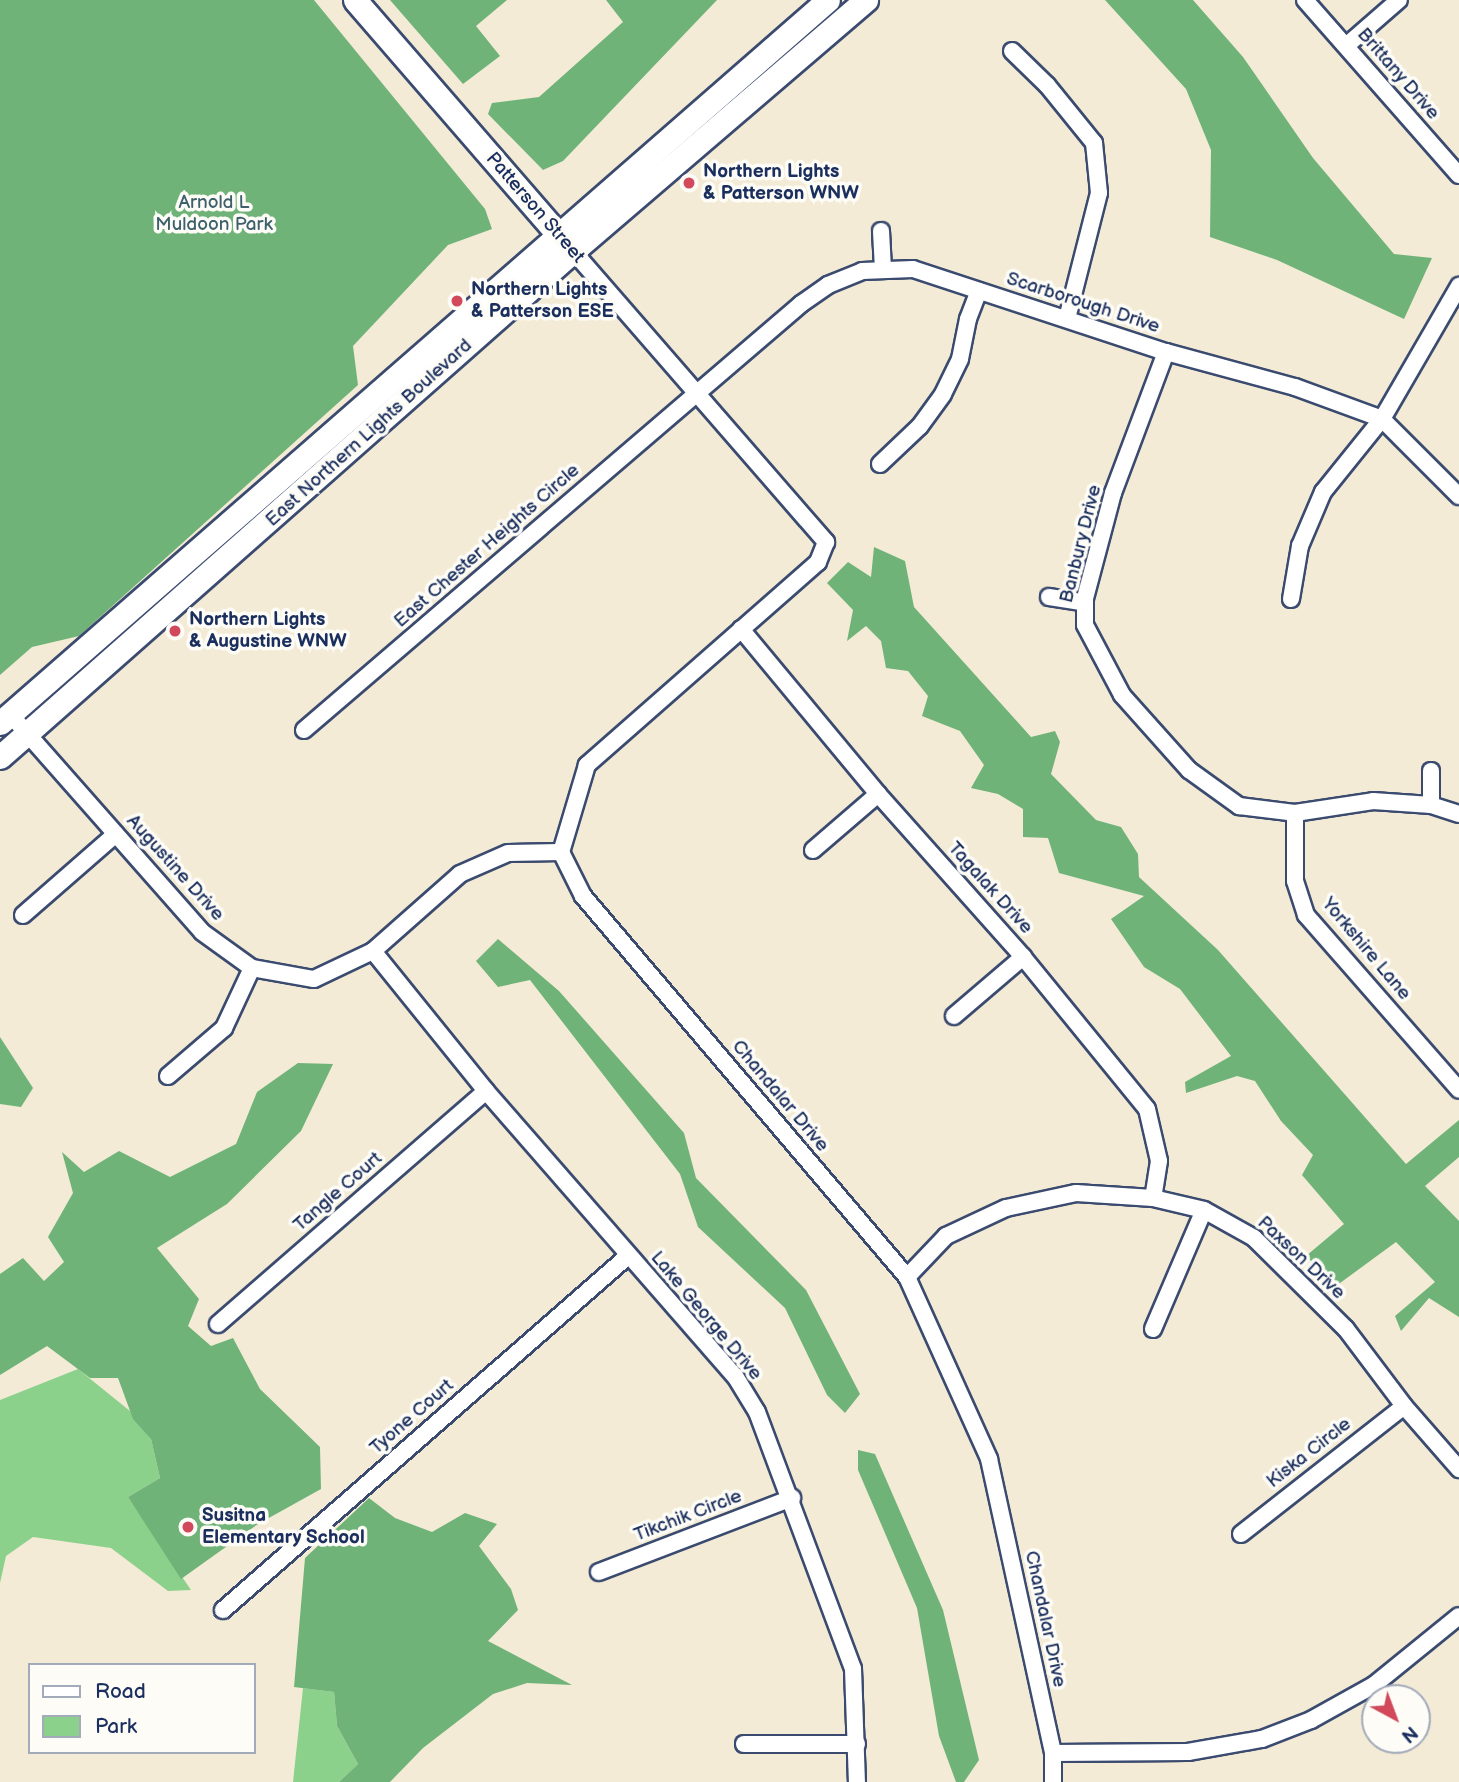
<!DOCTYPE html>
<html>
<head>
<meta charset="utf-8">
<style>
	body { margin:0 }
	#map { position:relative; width:1459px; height:1782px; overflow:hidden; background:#f3ebd5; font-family:"Balsamiq Sans",sans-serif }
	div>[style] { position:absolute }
	.green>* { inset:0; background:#8bd18c }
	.forest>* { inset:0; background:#70b378 }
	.roads { filter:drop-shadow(2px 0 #3b4b70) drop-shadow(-2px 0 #3b4b70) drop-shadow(0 2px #3b4b70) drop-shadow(0 -2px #3b4b70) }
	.street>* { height:16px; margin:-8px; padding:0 8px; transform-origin:8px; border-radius:8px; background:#fff }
	.secondary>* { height:23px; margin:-11.5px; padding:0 11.5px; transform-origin:11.5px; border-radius:11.5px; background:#fff }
	.dots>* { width:19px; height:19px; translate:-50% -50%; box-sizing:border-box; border:4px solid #fdfcf7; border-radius:50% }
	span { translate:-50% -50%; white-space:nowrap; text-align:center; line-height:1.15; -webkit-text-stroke:7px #fdfcf7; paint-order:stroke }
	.street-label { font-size:19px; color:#1b2f5e }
	.poi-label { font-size:19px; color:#1b2f5e; font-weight:700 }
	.left { translate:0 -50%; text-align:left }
	.park-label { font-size:19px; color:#3d606c }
	.legend { position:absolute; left:28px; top:1663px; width:228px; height:91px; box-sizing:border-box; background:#fdfcf7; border:2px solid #a3aaba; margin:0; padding:9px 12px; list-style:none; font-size:21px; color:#1b2f5e }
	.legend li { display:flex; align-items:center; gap:14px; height:35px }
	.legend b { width:35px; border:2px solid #a3aaba }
	.north { position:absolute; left:1361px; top:1684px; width:70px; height:70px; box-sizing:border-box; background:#fdfcf7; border:2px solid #a3aaba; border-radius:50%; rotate:139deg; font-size:19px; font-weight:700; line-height:28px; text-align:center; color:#1b2f5e }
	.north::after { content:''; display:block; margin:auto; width:24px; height:32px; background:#d1495b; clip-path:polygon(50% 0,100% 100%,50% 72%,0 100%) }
</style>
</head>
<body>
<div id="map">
	<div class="green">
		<i style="clip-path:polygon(78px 1369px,130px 1411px,151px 1439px,160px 1478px,128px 1497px,191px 1590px,168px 1591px,111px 1548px,33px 1537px,6px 1556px,0 1583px,0 1400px)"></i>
		<i style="clip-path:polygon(303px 1688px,334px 1692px,337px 1726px,358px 1764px,339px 1782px,293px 1782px)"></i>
	</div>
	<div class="forest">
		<i style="clip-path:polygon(0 0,314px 0,485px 209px,492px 229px,448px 245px,353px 346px,358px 385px,79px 636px,32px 647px,0 675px)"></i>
		<i style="clip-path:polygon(390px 0,507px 0,476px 26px,500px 56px,463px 84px)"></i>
		<i style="clip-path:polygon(606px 0,717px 0,563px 161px,543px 170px,488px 114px,492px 103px,539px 97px,623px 22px)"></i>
		<i style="clip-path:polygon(1105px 0,1193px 0,1243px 57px,1313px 158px,1394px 254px,1432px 258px,1404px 319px,1277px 260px,1210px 237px,1211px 150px,1186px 89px)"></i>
		<i style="clip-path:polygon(874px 547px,905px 561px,914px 607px,1031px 737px,1055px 731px,1060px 742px,1051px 774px,1096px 820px,1121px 827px,1138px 854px,1139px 877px,1218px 950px,1406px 1164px,1459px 1120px,1459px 1157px,1425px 1186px,1459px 1221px,1459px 1317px,1429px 1298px,1401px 1331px,1395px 1316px,1435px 1282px,1396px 1242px,1336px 1286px,1306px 1256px,1344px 1224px,1302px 1175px,1313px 1155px,1281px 1121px,1255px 1081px,1237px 1076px,1186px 1093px,1185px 1082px,1231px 1056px,1180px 989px,1144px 967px,1111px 919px,1144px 896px,1059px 873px,1048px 838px,1023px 837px,1023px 809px,998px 794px,971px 788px,984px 765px,960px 731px,922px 716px,928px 696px,908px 671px,886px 668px,881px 641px,866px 626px,847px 641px,853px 610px,827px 583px,848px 562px,871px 577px)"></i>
		<i style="clip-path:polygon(498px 939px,559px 991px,684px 1133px,696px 1178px,806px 1290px,860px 1394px,845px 1413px,827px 1395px,785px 1308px,698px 1227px,680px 1174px,530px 980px,498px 987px,476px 961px)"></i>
		<i style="clip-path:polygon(0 1037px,33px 1088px,21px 1107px,0 1104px)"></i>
		<i style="clip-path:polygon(298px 1063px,333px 1064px,301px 1131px,227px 1204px,157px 1248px,199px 1299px,188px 1326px,211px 1346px,233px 1338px,260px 1389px,320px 1447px,321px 1489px,258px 1524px,181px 1579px,128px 1497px,160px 1478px,151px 1439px,133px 1419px,118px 1378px,90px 1378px,47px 1346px,0 1375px,0 1274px,23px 1258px,44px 1281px,64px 1262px,48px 1237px,73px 1193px,62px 1152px,84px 1172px,119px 1151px,170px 1177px,236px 1144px,257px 1092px)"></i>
		<i style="clip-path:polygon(858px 1450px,875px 1454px,943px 1610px,979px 1760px,964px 1782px,956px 1782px,939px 1736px,917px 1608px,858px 1470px)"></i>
		<i style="clip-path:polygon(369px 1498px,395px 1518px,432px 1532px,465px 1513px,497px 1524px,479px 1546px,511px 1589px,518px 1610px,488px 1641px,572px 1685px,527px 1683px,493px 1694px,423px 1748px,390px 1782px,339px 1782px,358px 1764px,337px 1726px,334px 1692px,294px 1687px,305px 1558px)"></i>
	</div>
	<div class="roads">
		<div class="street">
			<i style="left:1305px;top:0;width:233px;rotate:48.7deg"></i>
			<i style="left:1346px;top:46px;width:70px;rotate:-41deg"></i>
			<i style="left:1012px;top:51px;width:49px;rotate:44.2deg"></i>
			<i style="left:1047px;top:85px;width:75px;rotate:51deg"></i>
			<i style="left:1094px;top:143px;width:50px;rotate:84.3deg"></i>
			<i style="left:1099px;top:193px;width:130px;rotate:104.3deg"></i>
			<i style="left:881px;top:231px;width:39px;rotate:87deg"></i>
			<i style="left:573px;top:251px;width:386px;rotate:49deg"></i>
			<i style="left:826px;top:542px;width:22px;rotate:112deg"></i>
			<i style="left:818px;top:562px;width:308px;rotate:138.7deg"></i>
			<i style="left:587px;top:765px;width:91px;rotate:106.6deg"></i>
			<i style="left:561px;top:852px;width:49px;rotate:63.4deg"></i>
			<i style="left:583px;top:896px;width:500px;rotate:49.62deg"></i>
			<i style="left:907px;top:1277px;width:200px;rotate:65.7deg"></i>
			<i style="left:989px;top:1459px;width:301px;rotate:77.7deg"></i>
			<i style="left:1053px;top:1753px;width:29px;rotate:90deg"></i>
			<i style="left:1166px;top:352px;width:151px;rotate:110.6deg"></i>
			<i style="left:1113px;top:493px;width:109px;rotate:104.9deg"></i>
			<i style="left:1085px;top:598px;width:27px;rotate:90deg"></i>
			<i style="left:1085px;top:625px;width:79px;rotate:62.1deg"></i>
			<i style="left:1122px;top:695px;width:101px;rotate:48.2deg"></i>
			<i style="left:1189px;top:770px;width:62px;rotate:35.8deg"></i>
			<i style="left:1239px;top:806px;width:56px;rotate:7.1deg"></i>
			<i style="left:1295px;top:813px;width:79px;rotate:-8.7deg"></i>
			<i style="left:1373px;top:801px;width:58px;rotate:3.9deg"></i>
			<i style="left:1431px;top:805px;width:29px;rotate:18deg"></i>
			<i style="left:880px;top:464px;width:55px;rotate:-43.5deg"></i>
			<i style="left:920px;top:426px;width:39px;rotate:-54deg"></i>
			<i style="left:943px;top:394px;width:39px;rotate:-64deg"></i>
			<i style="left:960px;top:359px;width:41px;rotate:-78.7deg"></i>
			<i style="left:968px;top:319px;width:30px;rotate:-69deg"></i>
			<i style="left:1049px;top:597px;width:36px;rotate:9deg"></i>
			<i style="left:1291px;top:599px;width:54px;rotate:-80.4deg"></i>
			<i style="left:1300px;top:546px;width:59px;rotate:-66.9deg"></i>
			<i style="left:1323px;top:492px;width:94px;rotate:-51.1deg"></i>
			<i style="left:1382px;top:419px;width:154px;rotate:-59.9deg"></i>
			<i style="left:741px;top:629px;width:214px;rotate:50.3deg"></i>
			<i style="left:878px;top:794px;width:218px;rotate:48.3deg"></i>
			<i style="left:1023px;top:957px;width:196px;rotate:50.8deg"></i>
			<i style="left:1147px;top:1109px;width:53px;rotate:77deg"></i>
			<i style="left:1159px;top:1161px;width:37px;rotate:99deg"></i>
			<i style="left:10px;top:714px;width:290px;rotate:48.6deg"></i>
			<i style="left:202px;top:932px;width:62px;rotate:35.8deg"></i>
			<i style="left:252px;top:968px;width:63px;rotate:10.1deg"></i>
			<i style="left:314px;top:979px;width:65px;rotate:-25.4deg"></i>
			<i style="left:373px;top:951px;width:116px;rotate:-41.5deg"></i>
			<i style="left:460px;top:874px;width:52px;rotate:-23.6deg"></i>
			<i style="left:508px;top:853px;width:53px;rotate:-1.1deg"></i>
			<i style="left:304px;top:730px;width:655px;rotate:-40.6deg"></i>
			<i style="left:801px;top:304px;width:33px;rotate:-35deg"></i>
			<i style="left:828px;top:285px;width:37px;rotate:-22deg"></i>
			<i style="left:862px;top:271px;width:51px;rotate:-2.2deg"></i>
			<i style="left:913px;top:269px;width:266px;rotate:18.2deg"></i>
			<i style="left:1166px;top:352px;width:134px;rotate:15.2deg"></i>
			<i style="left:1295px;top:387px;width:93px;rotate:20.2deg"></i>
			<i style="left:1382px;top:419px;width:109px;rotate:45deg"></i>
			<i style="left:1431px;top:805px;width:34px;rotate:-90deg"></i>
			<i style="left:1295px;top:813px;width:68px;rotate:90deg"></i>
			<i style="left:1295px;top:881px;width:36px;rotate:72deg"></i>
			<i style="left:1306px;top:915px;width:232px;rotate:48.8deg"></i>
			<i style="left:813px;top:850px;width:86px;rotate:-40.7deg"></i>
			<i style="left:23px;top:915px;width:123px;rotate:-41.1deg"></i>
			<i style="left:373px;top:951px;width:180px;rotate:51.1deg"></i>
			<i style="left:486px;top:1091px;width:378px;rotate:48.9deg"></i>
			<i style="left:735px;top:1376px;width:42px;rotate:58.6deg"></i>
			<i style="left:757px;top:1412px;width:274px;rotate:69.5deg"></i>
			<i style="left:853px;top:1669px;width:113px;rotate:88deg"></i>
			<i style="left:954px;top:1016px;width:91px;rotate:-40.5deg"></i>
			<i style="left:168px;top:1076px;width:74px;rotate:-40.6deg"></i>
			<i style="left:224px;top:1028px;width:66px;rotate:-65deg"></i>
			<i style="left:907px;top:1277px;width:57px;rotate:-46.4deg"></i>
			<i style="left:946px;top:1236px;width:66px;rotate:-25deg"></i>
			<i style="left:1006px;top:1208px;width:72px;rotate:-12.1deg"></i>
			<i style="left:1076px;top:1193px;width:77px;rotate:3.7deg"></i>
			<i style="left:1153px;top:1198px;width:52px;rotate:13.2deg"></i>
			<i style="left:1204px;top:1210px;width:57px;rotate:29.2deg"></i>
			<i style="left:1254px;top:1238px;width:129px;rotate:44.7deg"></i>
			<i style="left:1346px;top:1329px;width:96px;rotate:53deg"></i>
			<i style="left:1404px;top:1406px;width:84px;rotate:48.9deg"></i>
			<i style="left:218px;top:1324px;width:355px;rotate:-41deg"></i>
			<i style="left:1153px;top:1329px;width:129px;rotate:-66.8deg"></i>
			<i style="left:1241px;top:1534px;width:207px;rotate:-38.1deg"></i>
			<i style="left:599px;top:1572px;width:207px;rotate:-21deg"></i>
			<i style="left:223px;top:1610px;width:538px;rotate:-41.16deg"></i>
			<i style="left:744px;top:1744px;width:113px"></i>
			<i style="left:1053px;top:1753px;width:135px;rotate:-0.4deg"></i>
			<i style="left:1188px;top:1752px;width:75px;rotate:-10deg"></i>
			<i style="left:1262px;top:1739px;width:53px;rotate:-21.2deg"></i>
			<i style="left:1311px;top:1720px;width:72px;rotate:-29.1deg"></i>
			<i style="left:1374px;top:1685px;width:109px;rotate:-39.1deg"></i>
		</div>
		<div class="secondary">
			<i style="left:355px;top:0;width:325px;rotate:49.1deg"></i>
			<i style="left:0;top:723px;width:1099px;rotate:-41.13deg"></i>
			<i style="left:0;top:757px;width:764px;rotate:-41.45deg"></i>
			<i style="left:573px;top:251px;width:386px;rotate:-40.6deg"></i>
		</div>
	</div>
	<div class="dots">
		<i style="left:689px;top:183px;background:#d1495b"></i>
		<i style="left:457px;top:301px;background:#d1495b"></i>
		<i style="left:175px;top:631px;background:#d1495b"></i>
		<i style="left:188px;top:1527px;background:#d1495b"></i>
	</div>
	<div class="street-label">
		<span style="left:1398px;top:74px;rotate:49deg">Brittany Drive</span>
		<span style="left:535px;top:208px;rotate:49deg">Patterson Street</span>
		<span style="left:1083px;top:303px;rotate:18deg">Scarborough Drive</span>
		<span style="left:369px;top:433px;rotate:-42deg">East Northern Lights Boulevard</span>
		<span style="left:1081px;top:544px;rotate:-76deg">Banbury Drive</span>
		<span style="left:487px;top:546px;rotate:-41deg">East Chester Heights Circle</span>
		<span style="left:175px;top:868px;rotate:48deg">Augustine Drive</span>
		<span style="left:990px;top:888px;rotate:48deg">Tagalak Drive</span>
		<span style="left:1366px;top:949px;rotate:50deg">Yorkshire Lane</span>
		<span style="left:780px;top:1096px;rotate:50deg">Chandalar Drive</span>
		<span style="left:338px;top:1192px;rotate:-41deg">Tangle Court</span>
		<span style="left:1301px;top:1258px;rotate:43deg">Paxson Drive</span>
		<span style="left:706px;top:1316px;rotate:50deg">Lake George Drive</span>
		<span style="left:412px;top:1417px;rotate:-41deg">Tyone Court</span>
		<span style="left:1309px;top:1453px;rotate:-38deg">Kiska Circle</span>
		<span style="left:688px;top:1516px;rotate:-21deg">Tikchik Circle</span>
		<span style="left:1045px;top:1619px;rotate:78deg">Chandalar Drive</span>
	</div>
	<div class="poi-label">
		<span class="left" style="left:703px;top:183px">Northern Lights<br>&amp; Patterson WNW</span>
		<span class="left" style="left:471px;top:301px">Northern Lights<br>&amp; Patterson ESE</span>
		<span class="left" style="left:189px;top:631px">Northern Lights<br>&amp; Augustine WNW</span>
		<span class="left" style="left:202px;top:1527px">Susitna<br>Elementary School</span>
	</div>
	<div class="park-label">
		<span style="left:214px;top:214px">Arnold L<br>Muldoon Park</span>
	</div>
	<ul class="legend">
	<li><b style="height:9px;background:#fff"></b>Road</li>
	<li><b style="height:19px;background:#8bd18c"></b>Park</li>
	</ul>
	<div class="north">N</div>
</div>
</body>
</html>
